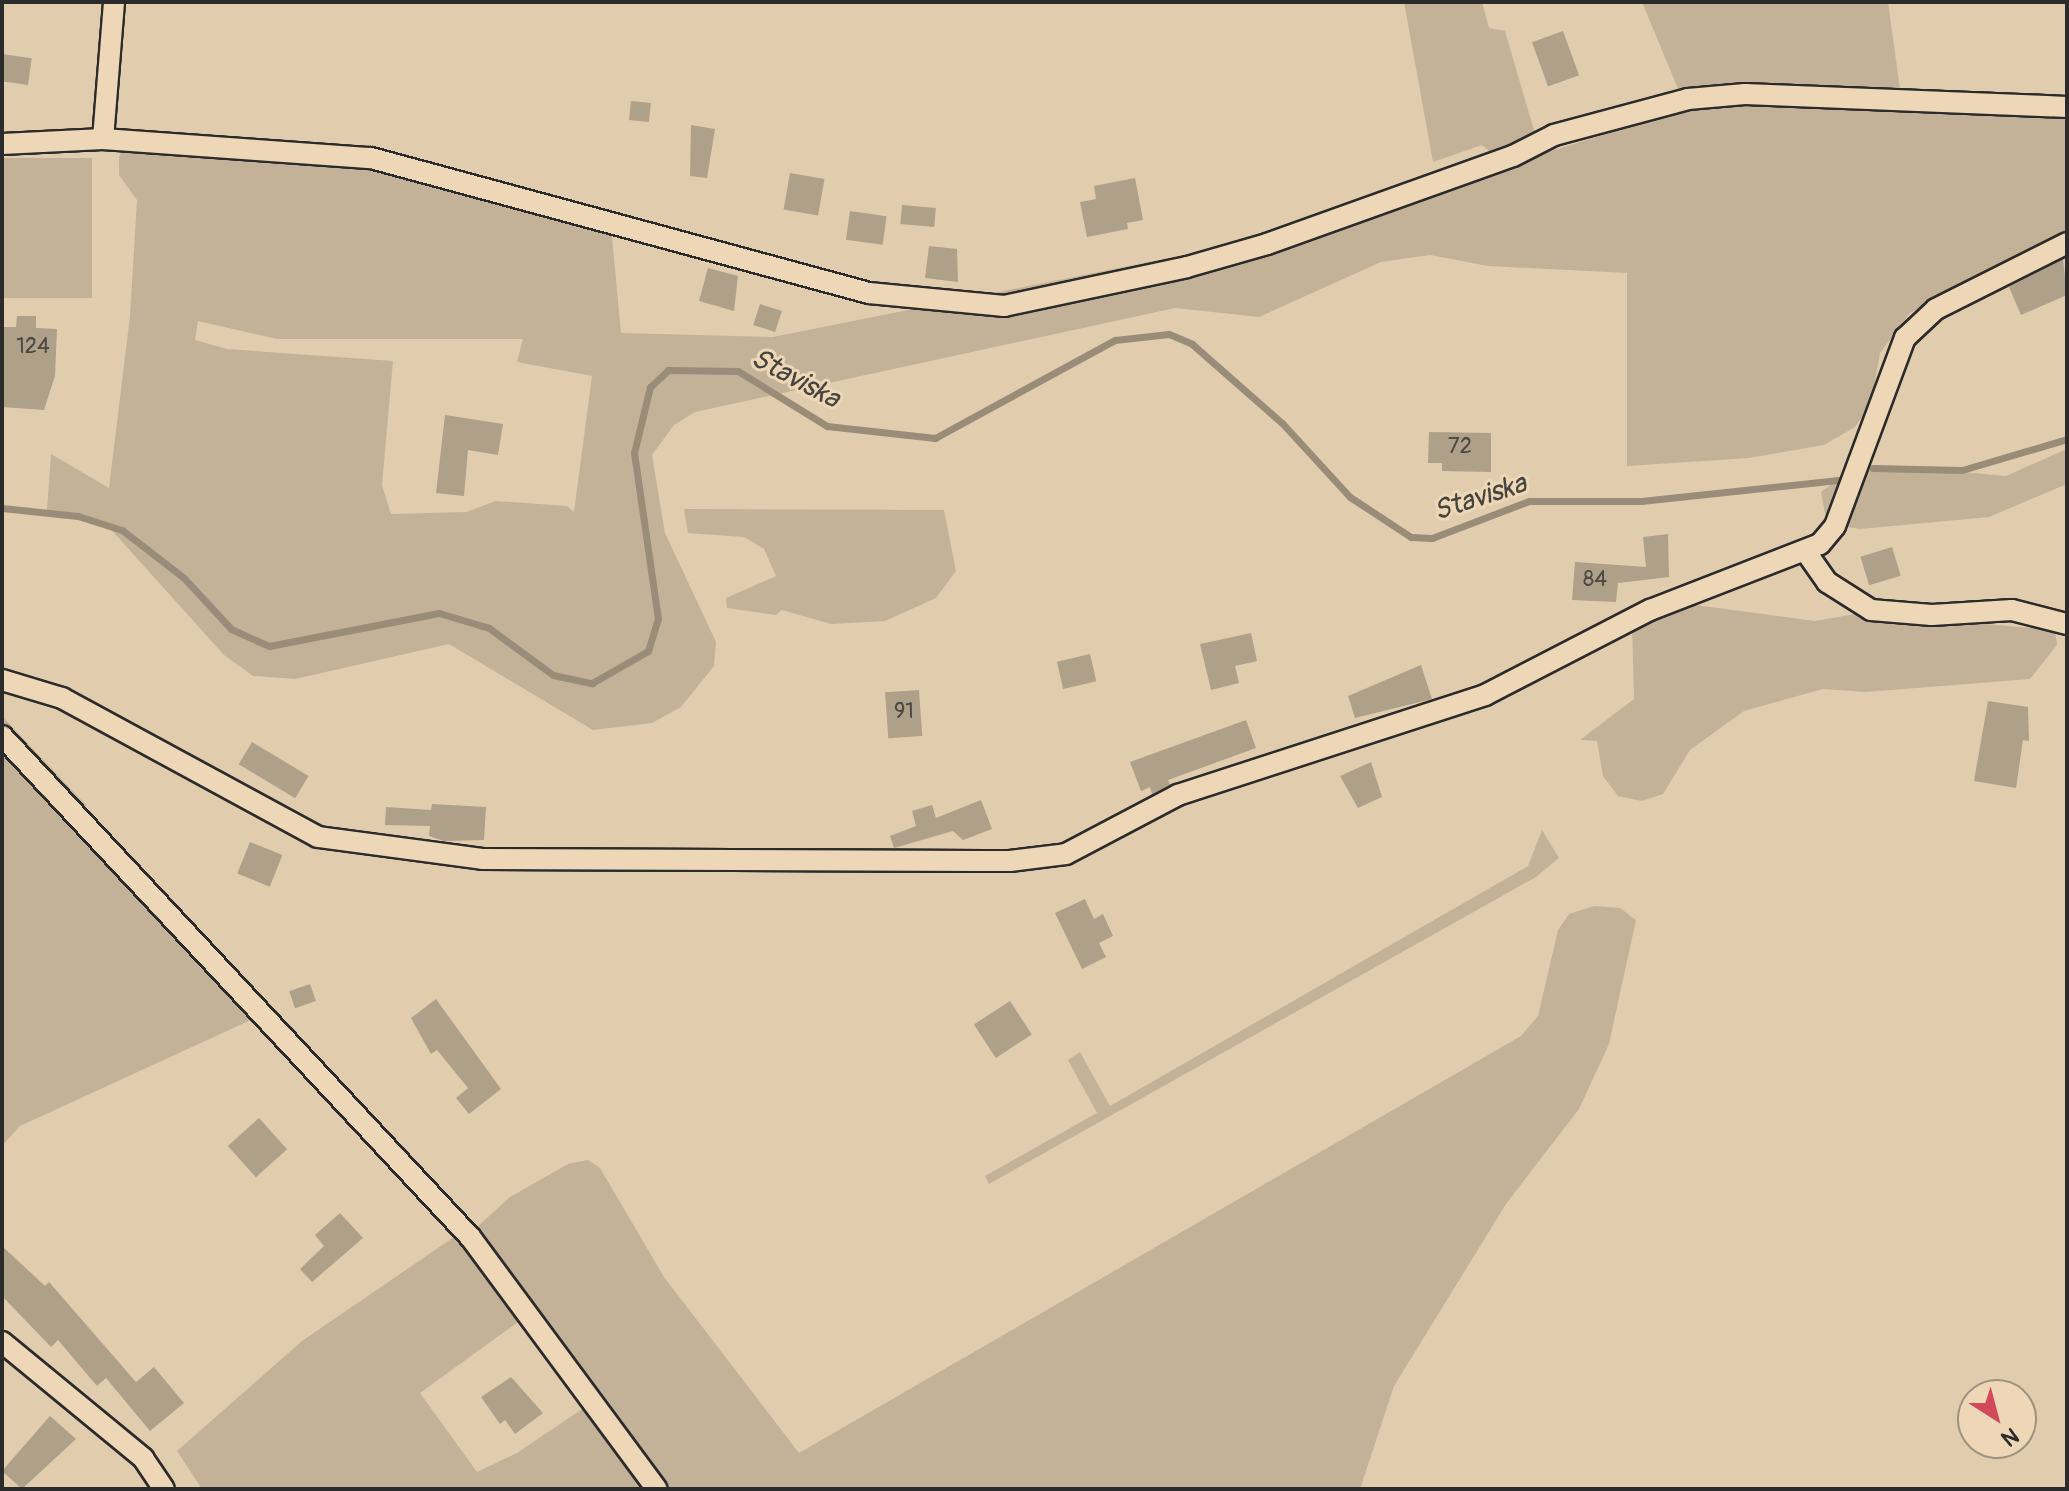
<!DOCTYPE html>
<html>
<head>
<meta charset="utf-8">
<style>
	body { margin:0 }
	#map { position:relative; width:2069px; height:1491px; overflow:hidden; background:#e1cdae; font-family:Pangolin,sans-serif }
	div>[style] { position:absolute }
	.green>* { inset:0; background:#c3b298; transform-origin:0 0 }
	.stream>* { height:7px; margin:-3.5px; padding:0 3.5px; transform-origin:3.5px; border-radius:3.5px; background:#998d79 }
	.building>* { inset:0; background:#aea089; transform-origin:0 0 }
	.roads { filter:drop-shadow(2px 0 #2b2b2b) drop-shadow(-2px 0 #2b2b2b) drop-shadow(0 2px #2b2b2b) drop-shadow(0 -2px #2b2b2b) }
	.street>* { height:20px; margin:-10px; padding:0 10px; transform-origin:10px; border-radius:10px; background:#edd7b6 }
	span { translate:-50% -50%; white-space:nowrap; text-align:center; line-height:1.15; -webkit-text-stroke:6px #edd7b6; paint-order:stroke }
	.number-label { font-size:22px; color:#4c4842 }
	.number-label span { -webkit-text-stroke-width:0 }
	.water-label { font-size:28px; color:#46443e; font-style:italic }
	.frame { position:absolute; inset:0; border:4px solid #2b2b2b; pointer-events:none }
	.north { position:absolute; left:1957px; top:1379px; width:80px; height:80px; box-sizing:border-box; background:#edd7b6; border:2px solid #9f927e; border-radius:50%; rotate:144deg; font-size:22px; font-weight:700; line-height:32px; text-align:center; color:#2b2b2b }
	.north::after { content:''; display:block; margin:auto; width:28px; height:36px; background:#d1495b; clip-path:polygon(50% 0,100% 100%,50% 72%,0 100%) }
</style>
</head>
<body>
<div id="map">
	<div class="green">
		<i style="clip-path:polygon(1404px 2px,1482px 2px,1489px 28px,1505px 31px,1535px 134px,1494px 155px,1482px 145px,1433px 162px)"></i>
		<i style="clip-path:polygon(1642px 2px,1888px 2px,1900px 89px,1746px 86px,1679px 91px)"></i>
		<i style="clip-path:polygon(evenodd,1760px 103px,2067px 119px,2067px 234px,1910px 313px,1880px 353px,1871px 404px,1855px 427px,1824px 445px,1749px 458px,1627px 466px,1627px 273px,1488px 266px,1430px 255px,1381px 262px,1259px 317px,1175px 308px,695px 412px,674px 425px,652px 455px,665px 533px,716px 642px,714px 666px,681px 707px,652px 723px,593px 730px,449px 644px,295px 679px,253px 676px,224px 655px,107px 525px,47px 511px,51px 454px,109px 488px,130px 316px,137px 200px,119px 175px,119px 158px,122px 149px,141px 144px,393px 171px,611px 226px,621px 333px,773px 337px,1259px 240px,1685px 110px,1760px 103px,198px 321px,277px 339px,523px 339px,517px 362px,592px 376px,574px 512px,567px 506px,496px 501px,466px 512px,391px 514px,382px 485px,393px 361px,227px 349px,195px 340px,198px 321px)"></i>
		<i style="left:2px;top:158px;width:90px;height:140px"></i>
		<i style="clip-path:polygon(2067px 449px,2067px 484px,1989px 517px,1860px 529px,1827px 524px,1821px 492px,1853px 469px,1897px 466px,2006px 476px)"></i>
		<i style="clip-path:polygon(684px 509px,944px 510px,956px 571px,936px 598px,885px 621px,831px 624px,782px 610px,776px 615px,727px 608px,726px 598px,776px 576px,764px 549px,744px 537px,688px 533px)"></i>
		<i style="clip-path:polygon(1695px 605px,1815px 621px,1861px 613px,2055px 630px,2057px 645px,2030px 679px,1866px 692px,1823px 689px,1744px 711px,1690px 750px,1663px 794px,1642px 801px,1618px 796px,1603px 776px,1597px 741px,1580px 740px,1634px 699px,1632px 623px)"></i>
		<i style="clip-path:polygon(2px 716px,86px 805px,75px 831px,253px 1019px,20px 1126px,2px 1146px)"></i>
		<i style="clip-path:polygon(1542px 830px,1559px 858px,1536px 877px,989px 1184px,985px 1176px,1097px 1113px,1068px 1060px,1080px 1052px,1110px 1106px,1528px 866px)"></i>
		<i style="clip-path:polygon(1594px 906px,1620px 908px,1636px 920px,1609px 1044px,1579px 1109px,1506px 1204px,1394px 1386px,1360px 1489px,670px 1489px,477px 1227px,510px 1197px,568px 1164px,588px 1160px,600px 1168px,664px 1277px,799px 1453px,1521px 1036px,1538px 1016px,1558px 930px,1569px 914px)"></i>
		<i style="clip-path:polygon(454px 1237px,522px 1319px,420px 1393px,477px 1472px,517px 1453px,585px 1407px,641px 1489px,202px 1489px,177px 1451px,302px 1341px)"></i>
	</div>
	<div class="stream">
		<i style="left:1873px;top:468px;width:89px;rotate:1.3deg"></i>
		<i style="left:1962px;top:470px;width:109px;rotate:-16.4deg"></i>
		<i style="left:2px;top:508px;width:76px;rotate:6deg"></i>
		<i style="left:78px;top:516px;width:46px;rotate:17.7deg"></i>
		<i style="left:122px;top:530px;width:78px;rotate:37.7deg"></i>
		<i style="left:184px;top:578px;width:69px;rotate:47.3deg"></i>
		<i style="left:231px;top:629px;width:42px;rotate:24.1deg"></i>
		<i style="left:269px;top:646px;width:173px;rotate:-11deg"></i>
		<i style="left:439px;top:613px;width:52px;rotate:16.7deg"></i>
		<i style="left:489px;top:628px;width:79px;rotate:36.3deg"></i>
		<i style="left:553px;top:675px;width:40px;rotate:12deg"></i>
		<i style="left:592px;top:683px;width:64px;rotate:-29.7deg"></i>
		<i style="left:648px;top:651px;width:34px;rotate:-73deg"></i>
		<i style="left:658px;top:619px;width:168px;rotate:-98.2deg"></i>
		<i style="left:634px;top:453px;width:68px;rotate:-76.4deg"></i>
		<i style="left:650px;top:387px;width:25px;rotate:-43deg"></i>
		<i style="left:668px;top:370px;width:70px;rotate:0.8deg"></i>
		<i style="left:738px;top:371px;width:105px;rotate:31.7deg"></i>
		<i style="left:827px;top:426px;width:109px;rotate:6.3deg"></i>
		<i style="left:935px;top:438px;width:205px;rotate:-28.6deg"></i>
		<i style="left:1115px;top:340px;width:54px;rotate:-6.3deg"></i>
		<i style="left:1169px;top:334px;width:25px;rotate:23deg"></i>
		<i style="left:1192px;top:344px;width:121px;rotate:41.3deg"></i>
		<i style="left:1283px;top:424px;width:99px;rotate:47.5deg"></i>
		<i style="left:1350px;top:497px;width:73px;rotate:33.3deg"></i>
		<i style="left:1411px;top:537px;width:21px;rotate:3deg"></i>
		<i style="left:1432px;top:538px;width:104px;rotate:-20.9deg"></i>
		<i style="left:1529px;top:501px;width:112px"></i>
		<i style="left:1641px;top:501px;width:208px;rotate:-6.1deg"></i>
	</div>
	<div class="building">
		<i style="left:1563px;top:31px;width:47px;height:33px;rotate:70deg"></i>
		<i style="left:2px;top:54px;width:30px;height:27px;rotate:8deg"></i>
		<i style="left:631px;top:101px;width:20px;height:19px;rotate:6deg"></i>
		<i style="clip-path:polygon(691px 125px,715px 129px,707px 178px,690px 176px)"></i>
		<i style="left:790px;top:173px;width:35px;height:37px;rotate:10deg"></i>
		<i style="clip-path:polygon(1135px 178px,1143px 220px,1127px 223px,1128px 229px,1087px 237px,1080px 202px,1096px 199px,1094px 186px)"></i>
		<i style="left:902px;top:205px;width:34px;height:19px;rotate:5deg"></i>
		<i style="left:850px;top:211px;width:37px;height:29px;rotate:8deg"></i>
		<i style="clip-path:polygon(929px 246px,957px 249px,958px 282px,925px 278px)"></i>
		<i style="clip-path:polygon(2063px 259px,2067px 295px,2021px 315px,2009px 287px)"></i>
		<i style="clip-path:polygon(708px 268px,738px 276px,734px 311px,699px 301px)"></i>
		<i style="left:760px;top:304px;width:23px;height:22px;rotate:18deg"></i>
		<i style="clip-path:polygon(17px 316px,36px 316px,36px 328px,57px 329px,55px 376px,44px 410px,2px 407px,2px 327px,16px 327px)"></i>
		<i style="clip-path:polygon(445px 415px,503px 424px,498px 455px,468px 450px,464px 496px,436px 493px)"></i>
		<i style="clip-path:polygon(1429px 432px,1491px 433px,1491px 472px,1442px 471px,1442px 463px,1428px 463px)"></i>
		<i style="clip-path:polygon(1668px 534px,1669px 577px,1618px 583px,1616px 602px,1572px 600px,1575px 562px,1646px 567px,1643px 537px)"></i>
		<i style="left:1892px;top:547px;width:30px;height:33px;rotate:73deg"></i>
		<i style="clip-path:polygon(1251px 633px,1257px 661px,1235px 666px,1239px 683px,1211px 690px,1200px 644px)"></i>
		<i style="left:1090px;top:654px;width:28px;height:34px;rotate:77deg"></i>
		<i style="clip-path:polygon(1421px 665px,1432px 699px,1355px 718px,1348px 696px)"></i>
		<i style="left:919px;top:690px;width:46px;height:34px;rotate:86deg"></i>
		<i style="clip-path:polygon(1988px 701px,2028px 707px,2029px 741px,2023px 740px,2016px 788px,1974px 781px)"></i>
		<i style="clip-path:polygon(1246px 720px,1256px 748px,1168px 780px,1170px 785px,1152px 794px,1150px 787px,1141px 791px,1130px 762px)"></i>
		<i style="left:252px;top:742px;width:66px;height:26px;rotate:31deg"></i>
		<i style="clip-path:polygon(1371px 762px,1382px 797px,1358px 808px,1340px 776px)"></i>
		<i style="clip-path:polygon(981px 800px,992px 829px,963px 840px,953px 831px,894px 848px,890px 836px,916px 826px,912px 811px,932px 805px,936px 818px)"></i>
		<i style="clip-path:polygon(432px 804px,486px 807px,484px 840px,444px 841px,429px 836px,430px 826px,385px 825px,386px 807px,431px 810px)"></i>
		<i style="left:250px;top:842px;width:35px;height:34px;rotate:22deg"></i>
		<i style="clip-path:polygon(1085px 899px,1094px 919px,1103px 914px,1113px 936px,1099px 943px,1106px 957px,1082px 969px,1055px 913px)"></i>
		<i style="left:310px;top:984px;width:18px;height:22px;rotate:71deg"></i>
		<i style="clip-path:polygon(436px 999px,501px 1089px,469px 1114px,456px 1098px,468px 1088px,437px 1050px,431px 1054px,411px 1018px)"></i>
		<i style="left:1010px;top:1001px;width:40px;height:43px;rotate:57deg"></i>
		<i style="left:259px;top:1118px;width:42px;height:42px;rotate:48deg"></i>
		<i style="clip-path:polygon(340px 1213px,363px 1238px,312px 1282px,300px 1269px,324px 1246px,315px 1235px)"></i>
		<i style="clip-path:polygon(2px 1246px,45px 1286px,49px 1282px,136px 1382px,154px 1367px,184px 1403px,150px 1431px,106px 1378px,97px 1386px,58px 1340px,51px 1347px,2px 1296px)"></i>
		<i style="clip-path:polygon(511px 1377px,543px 1413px,515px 1434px,505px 1420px,500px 1424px,481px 1397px)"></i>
		<i style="clip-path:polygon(50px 1416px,76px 1439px,22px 1489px,2px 1471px)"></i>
	</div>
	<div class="roads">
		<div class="street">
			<i style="left:103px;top:139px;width:269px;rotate:4.1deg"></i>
			<i style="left:371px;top:158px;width:516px;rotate:15.17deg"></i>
			<i style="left:869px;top:293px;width:136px;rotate:5.5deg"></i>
			<i style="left:1004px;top:306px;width:187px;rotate:-12deg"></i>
			<i style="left:1187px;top:267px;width:83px;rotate:-16deg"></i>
			<i style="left:1267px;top:244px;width:261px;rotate:-19.7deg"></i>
			<i style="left:1513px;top:156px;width:46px;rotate:-27.1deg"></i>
			<i style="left:1554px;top:135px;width:139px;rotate:-15deg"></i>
			<i style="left:1688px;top:99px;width:57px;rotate:-5deg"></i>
			<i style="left:1745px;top:94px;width:322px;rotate:2.3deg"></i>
			<i style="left:2px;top:144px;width:101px;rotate:-2.8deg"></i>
			<i style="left:103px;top:139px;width:137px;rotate:-85.4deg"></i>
			<i style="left:1806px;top:552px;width:37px;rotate:55deg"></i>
			<i style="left:1827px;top:582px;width:52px;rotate:32.5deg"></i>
			<i style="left:1871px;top:610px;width:61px;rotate:4.7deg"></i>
			<i style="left:1932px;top:615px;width:80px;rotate:-3.6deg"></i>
			<i style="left:2012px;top:610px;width:57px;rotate:14.3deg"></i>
			<i style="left:2px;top:680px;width:63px;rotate:16.7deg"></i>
			<i style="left:62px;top:698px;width:291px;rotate:28.5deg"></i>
			<i style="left:318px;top:837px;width:165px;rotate:7.6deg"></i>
			<i style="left:482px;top:859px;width:528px;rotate:0.22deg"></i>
			<i style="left:1010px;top:861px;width:56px;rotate:-7.1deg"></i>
			<i style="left:1066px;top:854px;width:127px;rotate:-27.8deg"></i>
			<i style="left:1178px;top:795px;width:323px;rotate:-18deg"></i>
			<i style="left:1485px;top:695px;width:186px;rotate:-27.3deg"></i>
			<i style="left:1650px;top:610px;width:182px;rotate:-21.2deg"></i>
			<i style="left:1820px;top:544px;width:23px;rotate:-50deg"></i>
			<i style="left:1835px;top:526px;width:201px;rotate:-69.6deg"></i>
			<i style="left:1905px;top:338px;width:42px;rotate:-43.1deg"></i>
			<i style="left:1936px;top:309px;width:147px;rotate:-26.7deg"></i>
			<i style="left:2px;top:736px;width:687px;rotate:46.95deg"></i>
			<i style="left:471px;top:1238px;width:312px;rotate:53.5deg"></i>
			<i style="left:2px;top:1342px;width:183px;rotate:39.4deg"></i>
			<i style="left:143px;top:1458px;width:37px;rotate:56deg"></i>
		</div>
	</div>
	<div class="number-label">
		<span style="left:33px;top:347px">124</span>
		<span style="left:1460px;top:447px">72</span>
		<span style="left:1595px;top:580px">84</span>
		<span style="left:904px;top:712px">91</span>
	</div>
	<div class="water-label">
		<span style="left:795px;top:379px;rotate:28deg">Staviska</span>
		<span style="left:1480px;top:498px;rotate:-18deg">Staviska</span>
	</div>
	<div class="frame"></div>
	<div class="north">N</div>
</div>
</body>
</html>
